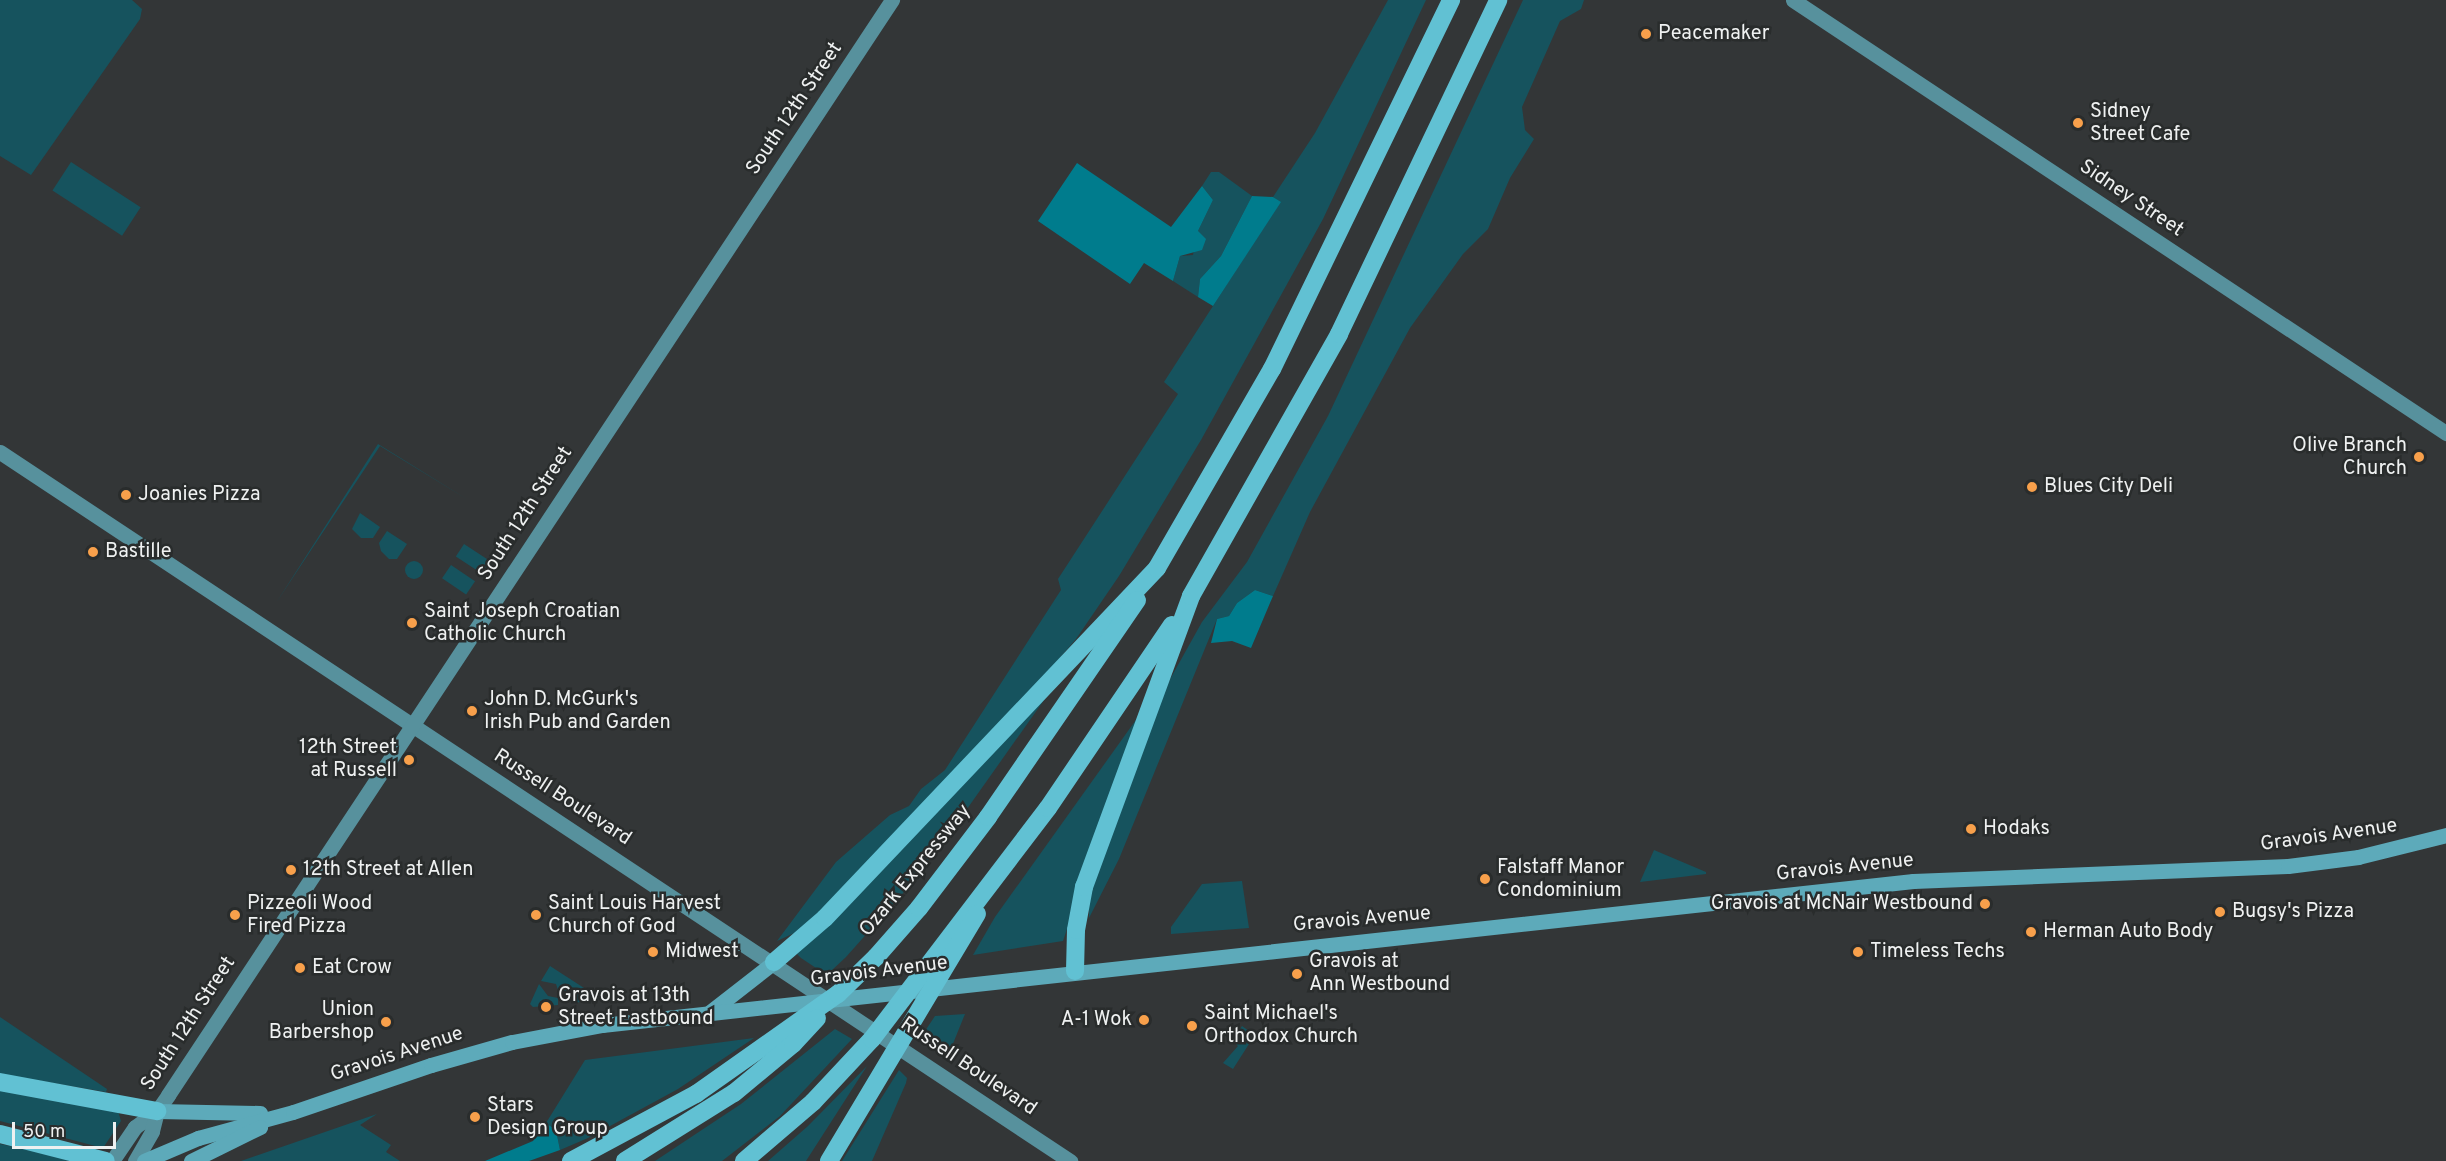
<!DOCTYPE html>
<html>
<head>
<meta charset="utf-8">
<style>
	body { margin:0 }
	#map { position:relative; width:2446px; height:1161px; overflow:hidden; background:#333637; font-family:Overpass,sans-serif }
	div>[style] { position:absolute }
	.green>* { inset:0; background:#16535e; transform-origin:0 0 }
	.round { border-radius:50% }
	.forest>* { inset:0; background:#007c8d }
	.secondary>* { height:15px; margin:-7.5px; padding:0 7.5px; transform-origin:7.5px; border-radius:7.5px; background:#57919d }
	.primary>* { height:15px; margin:-7.5px; padding:0 7.5px; transform-origin:7.5px; border-radius:7.5px; background:#5daaba }
	.highway>* { height:18px; margin:-9px; padding:0 9px; transform-origin:9px; border-radius:9px; background:#61c1d3 }
	.dots>* { width:16px; height:16px; translate:-50% -50%; box-sizing:border-box; border:3px solid #292c2c; border-radius:50% }
	span { translate:-50% -50%; white-space:nowrap; text-align:center; line-height:1.15; -webkit-text-stroke:5px #292c2c; paint-order:stroke }
	.poi-label { font-size:20px; color:#eff1f1 }
	.left { translate:0 -50%; text-align:left }
	.right { translate:-100% -50%; text-align:right }
	.street-label { font-size:20px; color:#eff1f1 }
	.scale { position:absolute; left:12px; top:1122px; width:104px; height:27px; box-sizing:border-box; border:3px solid #eff1f1; border-top:0; padding-left:8px; font-size:18px; line-height:21px; white-space:nowrap; color:#eff1f1; -webkit-text-stroke:4px #292c2c; paint-order:stroke }
</style>
</head>
<body>
<div id="map">
	<div class="green">
		<i style="clip-path:polygon(0 0,132px 0,142px 9px,140px 19px,31px 175px,0 156px)"></i>
		<i style="clip-path:polygon(1388px 0,1426px 0,1323px 219px,1201px 440px,1119px 576px,1076px 639px,1052px 667px,803px 929px,777px 941px,836px 862px,890px 815px,909px 806px,921px 789px,945px 770px,1061px 590px,1058px 579px,1178px 394px,1164px 382px,1280px 202px,1273px 197px,1315px 133px)"></i>
		<i style="clip-path:polygon(1523px 0,1584px 0,1581px 9px,1560px 21px,1522px 107px,1525px 130px,1534px 139px,1510px 178px,1488px 229px,1463px 254px,1410px 328px,1310px 512px,1273px 596px,1255px 590px,1237px 603px,1229px 616px,1217px 619px,1119px 859px,1089px 918px,1089px 893px,1164px 690px,1202px 622px,1247px 562px,1328px 416px)"></i>
		<i style="left:71px;top:162px;width:83px;height:34px;rotate:33deg"></i>
		<i style="clip-path:polygon(1211px 172px,1219px 172px,1252px 196px,1221px 256px,1200px 279px,1198px 297px,1173px 281px,1180px 256px,1193px 255px,1198px 231px,1213px 200px,1202px 186px)"></i>
		<i style="clip-path:polygon(378px 444px,470px 501px,380px 446px,276px 603px)"></i>
		<i style="clip-path:polygon(360px 513px,380px 527px,373px 538px,361px 538px,352px 529px)"></i>
		<i style="clip-path:polygon(387px 531px,407px 544px,397px 559px,389px 559px,381px 551px,379px 543px)"></i>
		<i style="left:464px;top:544px;width:31px;height:15px;rotate:33deg"></i>
		<i class="round" style="left:405px;top:561px;width:18px;height:18px"></i>
		<i style="left:451px;top:565px;width:29px;height:16px;rotate:34deg"></i>
		<i style="clip-path:polygon(1054px 686px,962px 816px,903px 893px,846px 957px,830px 972px,819px 970px,801px 958px,797px 954px)"></i>
		<i style="clip-path:polygon(1138px 717px,1063px 941px,973px 955px,995px 917px)"></i>
		<i style="clip-path:polygon(1654px 850px,1706px 872px,1706px 874px,1640px 882px)"></i>
		<i style="clip-path:polygon(1242px 881px,1249px 928px,1171px 934px,1171px 927px,1202px 884px)"></i>
		<i style="clip-path:polygon(550px 966px,598px 997px,598px 999px,574px 1003px,559px 993px,556px 984px,541px 981px)"></i>
		<i style="clip-path:polygon(539px 984px,548px 996px,558px 998px,558px 1005px,533px 1007px,530px 1004px)"></i>
		<i style="clip-path:polygon(965px 1014px,950px 1051px,932px 1039px,921px 1037px,935px 1016px)"></i>
		<i style="clip-path:polygon(0 1017px,107px 1089px,106px 1092px,0 1074px)"></i>
		<i style="clip-path:polygon(1242px 1026px,1249px 1031px,1243px 1040px,1249px 1044px,1233px 1069px,1223px 1063px,1238px 1046px,1232px 1041px)"></i>
		<i style="clip-path:polygon(835px 1029px,852px 1039px,780px 1116px,722px 1161px,655px 1161px,741px 1104px)"></i>
		<i style="clip-path:polygon(754px 1038px,678px 1089px,588px 1138px,560px 1150px,556px 1130px,546px 1123px,585px 1060px)"></i>
		<i style="clip-path:polygon(867px 1066px,806px 1161px,768px 1161px,808px 1126px)"></i>
		<i style="clip-path:polygon(899px 1070px,907px 1078px,906px 1083px,872px 1161px,842px 1161px)"></i>
		<i style="clip-path:polygon(0 1088px,118px 1111px,121px 1121px,103px 1148px,0 1121px)"></i>
		<i style="clip-path:polygon(377px 1114px,360px 1125px,391px 1145px,386px 1152px,400px 1161px,241px 1161px)"></i>
		<i style="clip-path:polygon(0 1144px,25px 1149px,73px 1161px,0 1161px)"></i>
	</div>
	<div class="forest">
		<i style="clip-path:polygon(1077px 163px,1171px 227px,1202px 186px,1213px 200px,1198px 231px,1206px 239px,1202px 250px,1180px 256px,1173px 281px,1144px 263px,1130px 284px,1038px 221px)"></i>
		<i style="clip-path:polygon(1252px 196px,1273px 197px,1281px 202px,1213px 306px,1198px 297px,1200px 279px,1221px 256px)"></i>
		<i style="clip-path:polygon(1255px 590px,1273px 596px,1251px 648px,1232px 641px,1211px 643px,1217px 619px,1229px 616px,1237px 603px)"></i>
		<i style="clip-path:polygon(546px 1123px,556px 1130px,560px 1150px,529px 1161px,485px 1161px,533px 1141px)"></i>
	</div>
	<div class="secondary">
		<i style="left:1793px;top:0;width:784px;rotate:33.55deg"></i>
		<i style="left:0;top:452px;width:1284px;rotate:33.53deg"></i>
		<i style="left:112px;top:1161px;width:41px;rotate:-55.9deg"></i>
		<i style="left:135px;top:1127px;width:27px;rotate:-36deg"></i>
		<i style="left:157px;top:1111px;width:19px;rotate:-55deg"></i>
		<i style="left:168px;top:1095px;width:1313px;rotate:-56.53deg"></i>
		<i style="left:135px;top:1161px;width:34px;rotate:-60deg"></i>
		<i style="left:152px;top:1131px;width:21px;rotate:-76deg"></i>
	</div>
	<div class="primary">
		<i style="left:710px;top:1012px;width:81px;rotate:-38deg"></i>
		<i style="left:157px;top:1111px;width:103px;rotate:1.1deg"></i>
		<i style="left:144px;top:1161px;width:59px;rotate:-23.1deg"></i>
		<i style="left:198px;top:1138px;width:98px;rotate:-15.3deg"></i>
		<i style="left:293px;top:1112px;width:146px;rotate:-18.8deg"></i>
		<i style="left:431px;top:1065px;width:84px;rotate:-15.9deg"></i>
		<i style="left:512px;top:1042px;width:92px;rotate:-10.7deg"></i>
		<i style="left:602px;top:1025px;width:1319px;rotate:-6.27deg"></i>
		<i style="left:1913px;top:881px;width:375px;rotate:-2.3deg"></i>
		<i style="left:2288px;top:866px;width:71px;rotate:-7.3deg"></i>
		<i style="left:2358px;top:857px;width:91px;rotate:-14deg"></i>
		<i style="left:191px;top:1161px;width:77px;rotate:-26.2deg"></i>
	</div>
	<div class="highway">
		<i style="left:774px;top:962px;width:67px;rotate:-40.8deg"></i>
		<i style="left:825px;top:918px;width:482px;rotate:-46.5deg"></i>
		<i style="left:1157px;top:568px;width:230px;rotate:-60deg"></i>
		<i style="left:1272px;top:369px;width:410px;rotate:-64.1deg"></i>
		<i style="left:1075px;top:971px;width:41px;rotate:-88.6deg"></i>
		<i style="left:1076px;top:930px;width:44px;rotate:-79.5deg"></i>
		<i style="left:1084px;top:887px;width:310px;rotate:-69.8deg"></i>
		<i style="left:1191px;top:596px;width:301px;rotate:-60.5deg"></i>
		<i style="left:1339px;top:334px;width:370px;rotate:-64.5deg"></i>
		<i style="left:0;top:1082px;width:160px;rotate:10.5deg"></i>
		<i style="left:0;top:1134px;width:109px;rotate:14.3deg"></i>
		<i style="left:571px;top:1161px;width:142px;rotate:-28.2deg"></i>
		<i style="left:696px;top:1094px;width:174px;rotate:-35.2deg"></i>
		<i style="left:838px;top:994px;width:53px;rotate:-44.2deg"></i>
		<i style="left:876px;top:957px;width:65px;rotate:-48.7deg"></i>
		<i style="left:919px;top:908px;width:114px;rotate:-52.8deg"></i>
		<i style="left:988px;top:817px;width:263px;rotate:-55.5deg"></i>
		<i style="left:625px;top:1161px;width:128px;rotate:-32deg"></i>
		<i style="left:734px;top:1093px;width:77px;rotate:-39.7deg"></i>
		<i style="left:793px;top:1044px;width:35px;rotate:-47deg"></i>
		<i style="left:744px;top:1161px;width:91px;rotate:-40.5deg"></i>
		<i style="left:813px;top:1102px;width:86px;rotate:-46.9deg"></i>
		<i style="left:872px;top:1039px;width:290px;rotate:-52.7deg"></i>
		<i style="left:1048px;top:808px;width:221px;rotate:-55.9deg"></i>
		<i style="left:829px;top:1161px;width:288px;rotate:-59.1deg"></i>
	</div>
	<div class="dots">
		<i style="left:1646px;top:34px;background:#f8a04b"></i>
		<i style="left:2078px;top:123px;background:#f8a04b"></i>
		<i style="left:2419px;top:457px;background:#f8a04b"></i>
		<i style="left:2032px;top:487px;background:#f8a04b"></i>
		<i style="left:126px;top:495px;background:#f8a04b"></i>
		<i style="left:93px;top:552px;background:#f8a04b"></i>
		<i style="left:412px;top:623px;background:#f8a04b"></i>
		<i style="left:472px;top:711px;background:#f8a04b"></i>
		<i style="left:409px;top:760px;background:#f8a04b"></i>
		<i style="left:1971px;top:829px;background:#f8a04b"></i>
		<i style="left:291px;top:870px;background:#f8a04b"></i>
		<i style="left:1485px;top:879px;background:#f8a04b"></i>
		<i style="left:1985px;top:904px;background:#f8a04b"></i>
		<i style="left:2220px;top:912px;background:#f8a04b"></i>
		<i style="left:235px;top:915px;background:#f8a04b"></i>
		<i style="left:536px;top:915px;background:#f8a04b"></i>
		<i style="left:2031px;top:932px;background:#f8a04b"></i>
		<i style="left:653px;top:952px;background:#f8a04b"></i>
		<i style="left:1858px;top:952px;background:#f8a04b"></i>
		<i style="left:300px;top:968px;background:#f8a04b"></i>
		<i style="left:1297px;top:974px;background:#f8a04b"></i>
		<i style="left:546px;top:1007px;background:#f8a04b"></i>
		<i style="left:1144px;top:1020px;background:#f8a04b"></i>
		<i style="left:386px;top:1022px;background:#f8a04b"></i>
		<i style="left:1192px;top:1026px;background:#f8a04b"></i>
		<i style="left:475px;top:1117px;background:#f8a04b"></i>
	</div>
	<div class="poi-label">
		<span class="left" style="left:1658px;top:34px">Peacemaker</span>
		<span class="left" style="left:2090px;top:124px">Sidney<br>Street Cafe</span>
		<span class="right" style="left:2407px;top:458px">Olive Branch<br>Church</span>
		<span class="left" style="left:2044px;top:487px">Blues City Deli</span>
		<span class="left" style="left:138px;top:495px">Joanies Pizza</span>
		<span class="left" style="left:105px;top:552px">Bastille</span>
		<span class="left" style="left:424px;top:624px">Saint Joseph Croatian<br>Catholic Church</span>
		<span class="left" style="left:484px;top:712px">John D. McGurk's<br>Irish Pub and Garden</span>
		<span class="right" style="left:397px;top:760px">12th Street<br>at Russell</span>
		<span class="left" style="left:1983px;top:829px">Hodaks</span>
		<span class="left" style="left:1497px;top:880px">Falstaff Manor<br>Condominium</span>
		<span class="left" style="left:303px;top:870px">12th Street at Allen</span>
		<span class="left" style="left:247px;top:916px">Pizzeoli Wood<br>Fired Pizza</span>
		<span class="left" style="left:548px;top:916px">Saint Louis Harvest<br>Church of God</span>
		<span class="right" style="left:1973px;top:904px">Gravois at McNair Westbound</span>
		<span class="left" style="left:2232px;top:912px">Bugsy's Pizza</span>
		<span class="left" style="left:2043px;top:932px">Herman Auto Body</span>
		<span class="left" style="left:665px;top:952px">Midwest</span>
		<span class="left" style="left:1870px;top:952px">Timeless Techs</span>
		<span class="left" style="left:1309px;top:974px">Gravois at<br>Ann Westbound</span>
		<span class="left" style="left:312px;top:968px">Eat Crow</span>
		<span class="left" style="left:558px;top:1008px">Gravois at 13th<br>Street Eastbound</span>
		<span class="right" style="left:374px;top:1022px">Union<br>Barbershop</span>
		<span class="left" style="left:1204px;top:1026px">Saint Michael's<br>Orthodox Church</span>
		<span class="right" style="left:1132px;top:1020px">A-1 Wok</span>
		<span class="left" style="left:487px;top:1118px">Stars<br>Design Group</span>
	</div>
	<div class="street-label">
		<span style="left:795px;top:109px;rotate:-56deg">South 12th Street</span>
		<span style="left:2131px;top:199px;rotate:34deg">Sidney Street</span>
		<span style="left:526px;top:514px;rotate:-57deg">South 12th Street</span>
		<span style="left:562px;top:798px;rotate:33deg">Russell Boulevard</span>
		<span style="left:2329px;top:836px;rotate:-8deg">Gravois Avenue</span>
		<span style="left:1845px;top:868px;rotate:-6deg">Gravois Avenue</span>
		<span style="left:916px;top:871px;rotate:-51deg">Ozark Expressway</span>
		<span style="left:1362px;top:920px;rotate:-5deg">Gravois Avenue</span>
		<span style="left:879px;top:972px;rotate:-7deg">Gravois Avenue</span>
		<span style="left:189px;top:1024px;rotate:-57deg">South 12th Street</span>
		<span style="left:397px;top:1055px;rotate:-18deg">Gravois Avenue</span>
		<span style="left:968px;top:1067px;rotate:34deg">Russell Boulevard</span>
	</div>
	<div class="scale">50 m</div>
</div>
</body>
</html>
